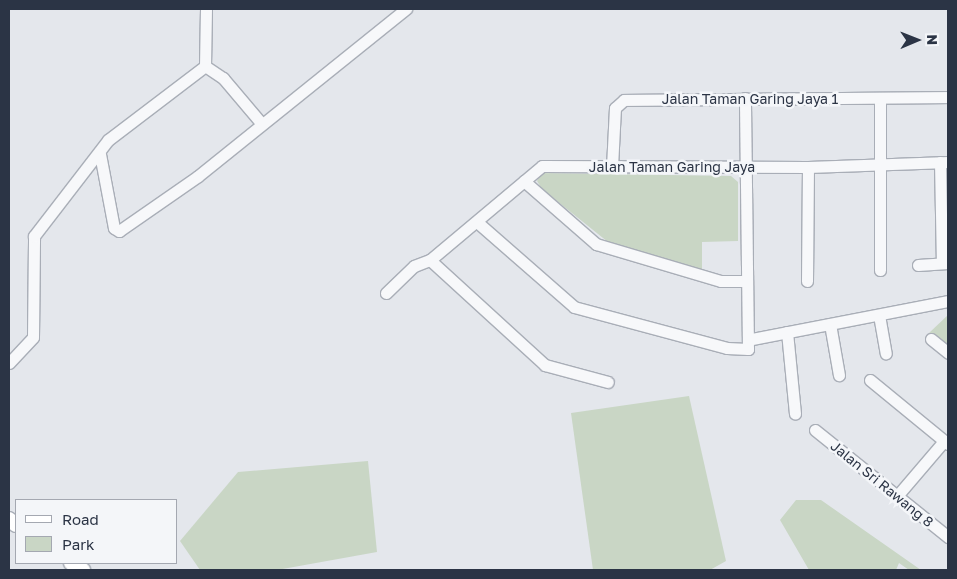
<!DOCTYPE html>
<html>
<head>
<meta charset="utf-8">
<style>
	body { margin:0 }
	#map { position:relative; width:957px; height:579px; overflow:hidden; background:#e4e7ec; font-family:"Golos Text",sans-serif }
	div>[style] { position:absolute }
	.green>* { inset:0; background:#c9d6c5 }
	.roads { filter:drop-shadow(1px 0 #a9aeb7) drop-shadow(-1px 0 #a9aeb7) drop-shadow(0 1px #a9aeb7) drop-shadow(0 -1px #a9aeb7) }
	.minor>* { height:11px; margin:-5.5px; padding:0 5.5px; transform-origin:5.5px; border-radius:5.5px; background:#f7f8fa }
	.major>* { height:14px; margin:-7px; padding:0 7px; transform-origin:7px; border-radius:7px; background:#fff }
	span { translate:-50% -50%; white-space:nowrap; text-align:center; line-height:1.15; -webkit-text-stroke:5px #f4f6f9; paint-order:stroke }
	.street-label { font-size:14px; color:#2b3445 }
	.frame { position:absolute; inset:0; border:10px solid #2b3445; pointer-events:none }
	.legend { position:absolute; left:15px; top:499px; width:162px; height:65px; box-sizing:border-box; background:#f4f6f9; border:1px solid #a4a8b1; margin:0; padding:6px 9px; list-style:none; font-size:15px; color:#2b3445 }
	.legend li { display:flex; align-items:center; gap:10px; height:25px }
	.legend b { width:25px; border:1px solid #a4a8b1 }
	.north { position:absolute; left:892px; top:15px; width:50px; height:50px; -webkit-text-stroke:4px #f4f6f9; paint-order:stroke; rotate:89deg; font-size:14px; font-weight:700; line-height:20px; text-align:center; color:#2b3445 }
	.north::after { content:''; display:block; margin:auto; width:18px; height:22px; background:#2b3445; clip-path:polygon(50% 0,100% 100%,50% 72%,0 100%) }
</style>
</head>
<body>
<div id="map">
	<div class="green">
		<i style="clip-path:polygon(542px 173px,731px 176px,738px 182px,738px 241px,702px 242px,702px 270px,608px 242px,542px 189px,537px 181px)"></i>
		<i style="clip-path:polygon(948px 315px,948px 347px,929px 333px)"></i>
		<i style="clip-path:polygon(689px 396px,726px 561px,710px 570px,593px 570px,571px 413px)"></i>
		<i style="clip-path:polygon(368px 461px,377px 552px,277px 570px,200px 570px,180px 541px,238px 472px)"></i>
		<i style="clip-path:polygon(796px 500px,821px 500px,921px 570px,909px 570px,899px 563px,896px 570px,809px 570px,780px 520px)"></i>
	</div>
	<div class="roads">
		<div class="minor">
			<i style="left:205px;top:66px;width:22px;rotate:34deg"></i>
			<i style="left:223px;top:78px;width:59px;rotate:49.8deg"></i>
			<i style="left:880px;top:98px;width:172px;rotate:90deg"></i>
			<i style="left:100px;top:154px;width:75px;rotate:79.3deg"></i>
			<i style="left:114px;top:228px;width:6px;rotate:31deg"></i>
			<i style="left:119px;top:231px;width:96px;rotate:-34.8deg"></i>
			<i style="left:198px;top:176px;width:267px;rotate:-38.8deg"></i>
			<i style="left:940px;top:162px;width:101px;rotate:88.9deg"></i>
			<i style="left:612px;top:167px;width:59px;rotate:-87.1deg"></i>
			<i style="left:615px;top:108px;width:12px;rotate:-42deg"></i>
			<i style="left:624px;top:100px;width:324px;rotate:-0.5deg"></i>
			<i style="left:524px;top:181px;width:96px;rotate:41.2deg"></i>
			<i style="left:596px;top:244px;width:130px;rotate:16.5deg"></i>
			<i style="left:721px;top:281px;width:24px"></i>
			<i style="left:477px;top:222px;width:129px;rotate:41.2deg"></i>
			<i style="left:574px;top:307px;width:158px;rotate:15deg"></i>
			<i style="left:727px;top:348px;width:21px;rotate:3deg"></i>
			<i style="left:748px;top:349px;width:251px;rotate:-90.7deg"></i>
			<i style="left:430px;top:260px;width:146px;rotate:-40deg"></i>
			<i style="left:542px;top:166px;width:266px;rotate:0.2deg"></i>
			<i style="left:808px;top:167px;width:140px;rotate:-2deg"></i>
			<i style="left:430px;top:260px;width:156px;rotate:42.4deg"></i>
			<i style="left:545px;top:365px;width:65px;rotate:15.1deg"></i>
			<i style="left:918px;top:265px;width:30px;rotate:-4deg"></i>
			<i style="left:807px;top:281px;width:114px;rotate:-89.5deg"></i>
			<i style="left:386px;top:293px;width:39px;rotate:-44deg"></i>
			<i style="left:414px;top:266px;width:17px;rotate:-21deg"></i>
			<i style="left:879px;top:315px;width:39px;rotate:80deg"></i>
			<i style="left:830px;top:324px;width:52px;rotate:80deg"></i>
			<i style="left:787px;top:332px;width:82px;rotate:84.4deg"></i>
			<i style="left:752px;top:339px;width:199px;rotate:-11deg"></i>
			<i style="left:931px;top:339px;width:22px;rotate:39deg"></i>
			<i style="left:9px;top:363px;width:35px;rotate:-47deg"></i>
			<i style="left:33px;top:337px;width:101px;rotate:-89.4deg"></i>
			<i style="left:34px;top:236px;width:121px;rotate:-52.4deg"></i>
			<i style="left:108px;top:140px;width:122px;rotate:-37.3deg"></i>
			<i style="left:205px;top:66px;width:57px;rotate:-89deg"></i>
			<i style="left:870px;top:380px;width:101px;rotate:39.4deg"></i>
			<i style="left:815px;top:430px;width:171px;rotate:38.8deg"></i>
			<i style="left:897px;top:496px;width:72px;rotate:-49.5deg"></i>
		</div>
		<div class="major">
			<i style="left:9px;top:519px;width:9px;rotate:41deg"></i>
			<i style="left:71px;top:563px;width:14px;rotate:30deg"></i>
		</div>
	</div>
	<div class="street-label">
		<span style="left:750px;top:99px">Jalan Taman Garing Jaya 1</span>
		<span style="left:672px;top:167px">Jalan Taman Garing Jaya</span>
		<span style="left:882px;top:484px;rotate:39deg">Jalan Sri Rawang 8</span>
	</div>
	<div class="frame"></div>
	<ul class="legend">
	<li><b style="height:6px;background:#fff"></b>Road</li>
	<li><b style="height:14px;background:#c9d6c5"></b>Park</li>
	</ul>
	<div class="north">N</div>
</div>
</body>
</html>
